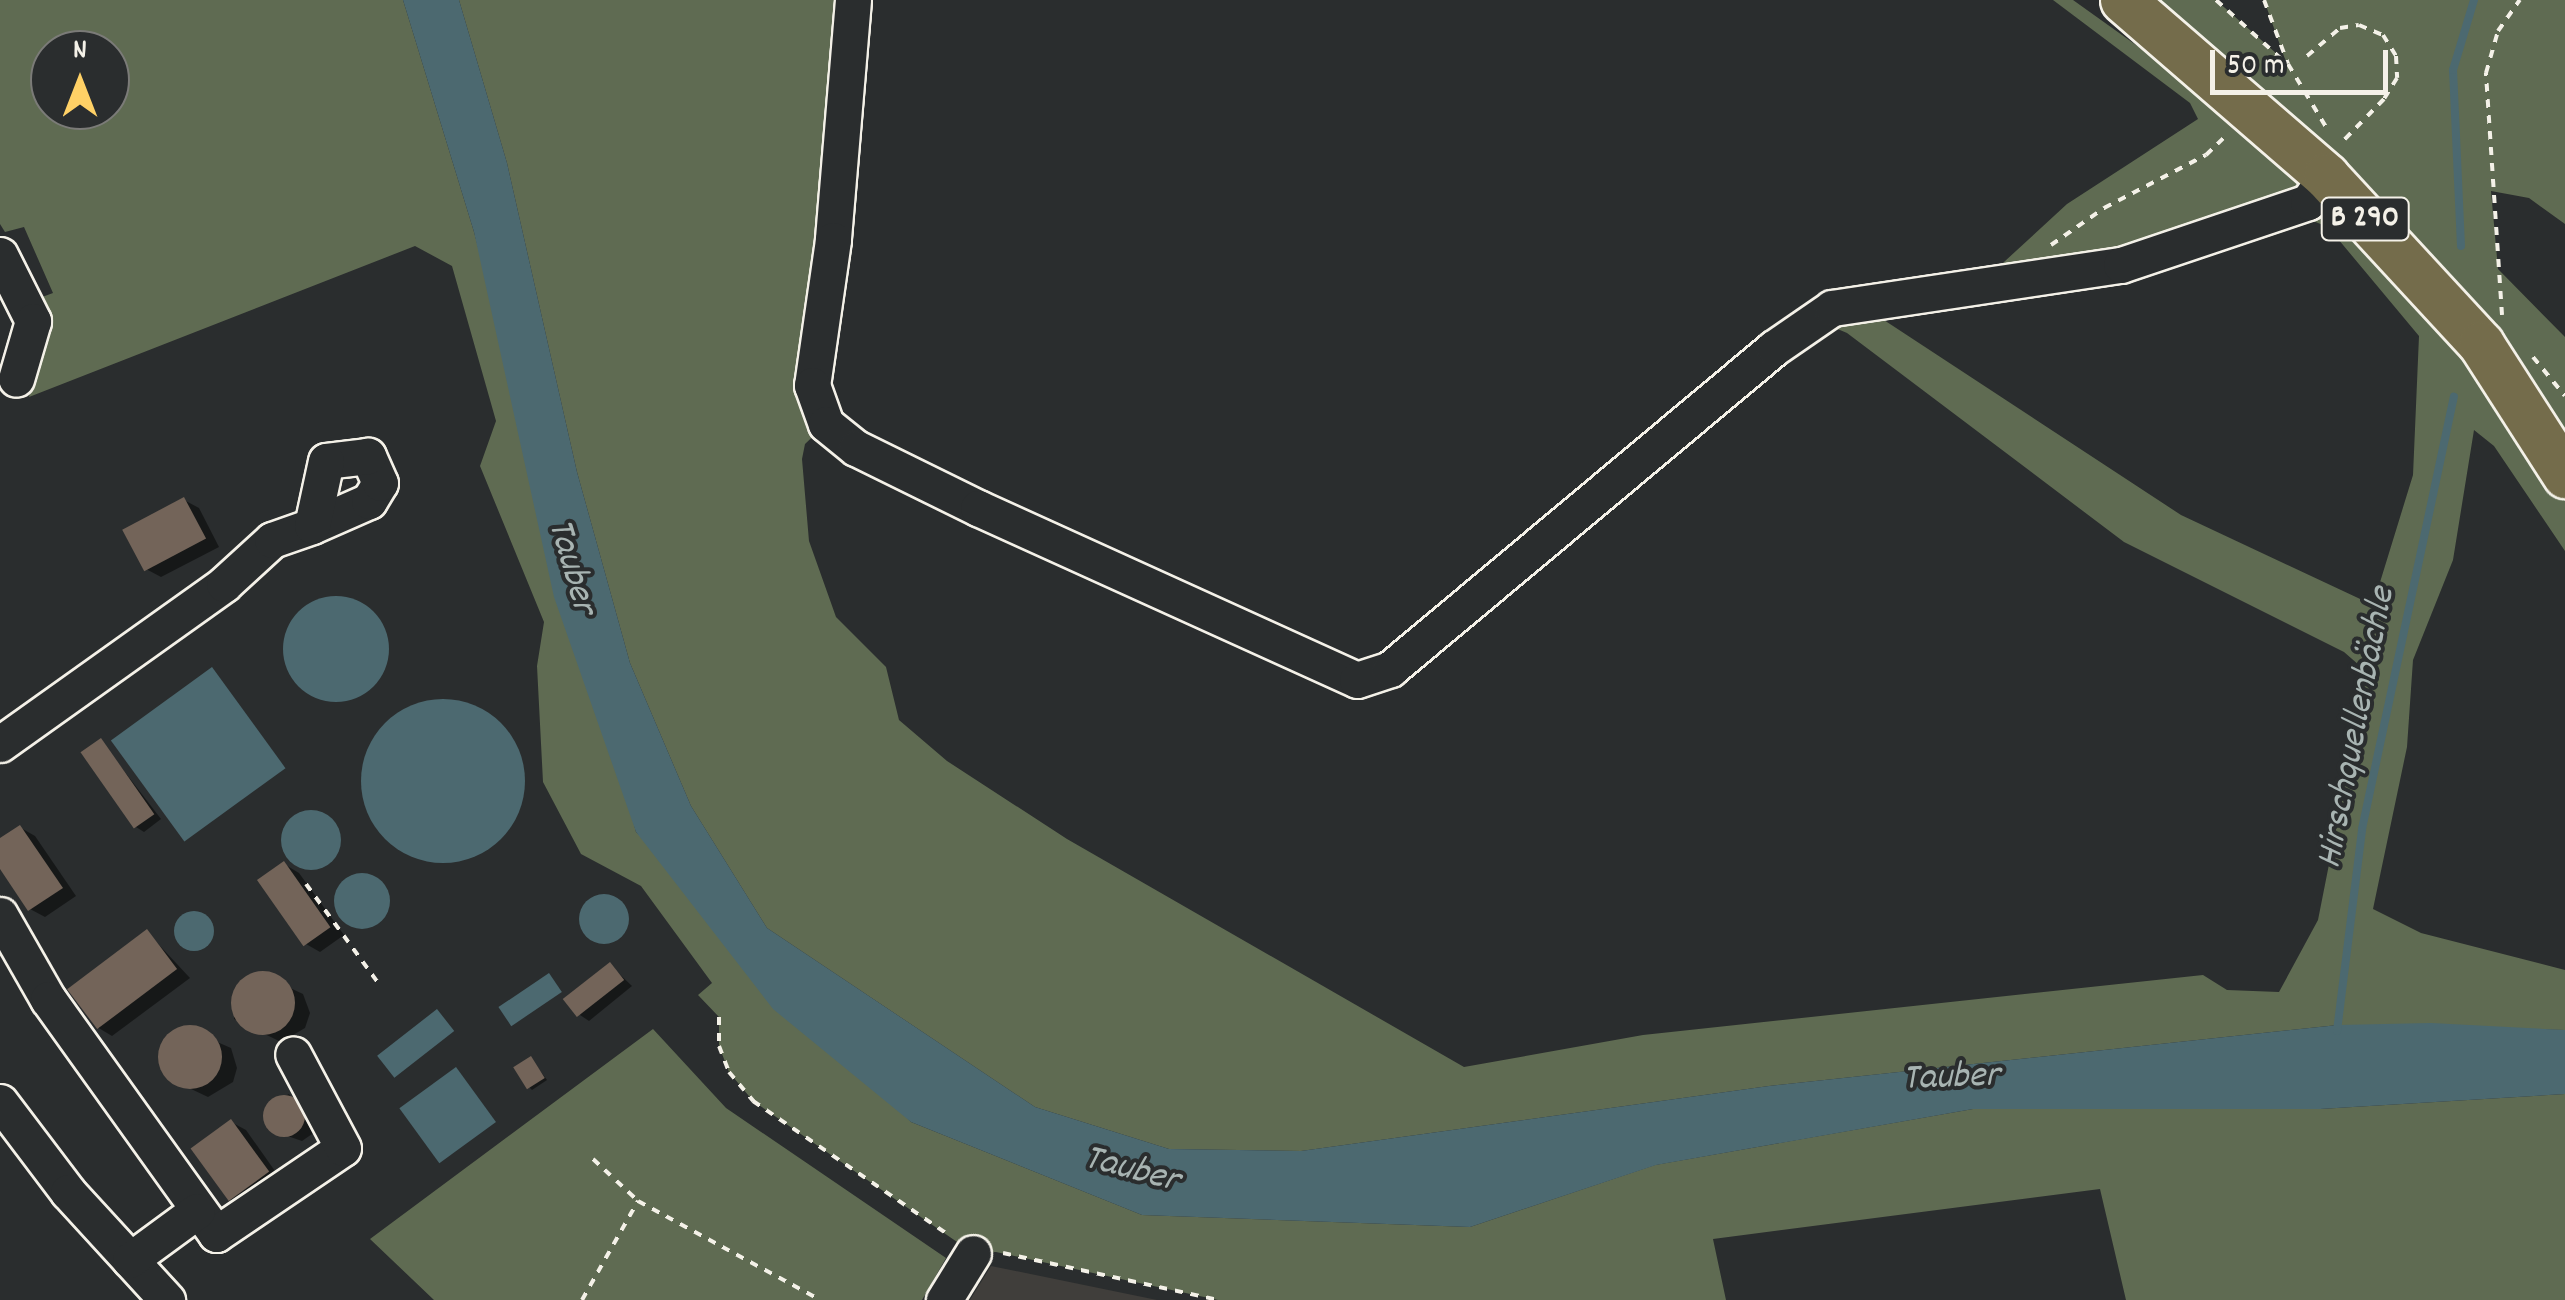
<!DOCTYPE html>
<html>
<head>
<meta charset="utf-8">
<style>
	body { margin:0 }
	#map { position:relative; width:2565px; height:1300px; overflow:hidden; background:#2a2d2e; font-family:Dekko,sans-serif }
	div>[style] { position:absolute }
	.built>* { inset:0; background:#403e3b }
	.green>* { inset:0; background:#5f6b52 }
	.water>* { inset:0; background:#4c6970; transform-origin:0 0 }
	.round { border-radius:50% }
	.shadow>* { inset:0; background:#0007 }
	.stream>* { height:8px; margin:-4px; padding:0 4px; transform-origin:4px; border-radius:4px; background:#4c6970 }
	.building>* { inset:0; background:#736459; transform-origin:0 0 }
	.path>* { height:4px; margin-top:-2px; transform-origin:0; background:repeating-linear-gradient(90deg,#f4f1e8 0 8px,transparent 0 16px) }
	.roads { filter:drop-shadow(2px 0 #f4f1e8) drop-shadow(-2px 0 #f4f1e8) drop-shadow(0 2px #f4f1e8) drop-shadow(0 -2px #f4f1e8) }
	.minor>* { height:35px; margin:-17.5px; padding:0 17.5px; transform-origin:17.5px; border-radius:17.5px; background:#2a2d2e }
	.major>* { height:45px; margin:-22.5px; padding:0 22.5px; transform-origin:22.5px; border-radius:22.5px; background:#746c4b }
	span { translate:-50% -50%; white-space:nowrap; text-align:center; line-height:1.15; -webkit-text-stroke:8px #2a2d2e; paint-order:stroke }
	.shield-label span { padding:2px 8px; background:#2a2d2e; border:2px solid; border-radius:8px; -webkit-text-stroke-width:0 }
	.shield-label { font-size:32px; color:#f4f1e8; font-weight:700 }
	.water-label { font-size:38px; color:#a8b4b2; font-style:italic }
	.north { position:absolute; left:30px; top:30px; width:100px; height:100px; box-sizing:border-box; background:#2a2d2e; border:2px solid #7b7b78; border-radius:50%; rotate:0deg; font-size:28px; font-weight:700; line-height:40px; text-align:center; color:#f4f1e8 }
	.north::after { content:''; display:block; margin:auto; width:35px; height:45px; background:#ffd166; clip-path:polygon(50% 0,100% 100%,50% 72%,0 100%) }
	.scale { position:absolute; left:2210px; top:50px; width:178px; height:45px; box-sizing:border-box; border:5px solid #f4f1e8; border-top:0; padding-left:12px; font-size:30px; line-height:35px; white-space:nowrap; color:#f4f1e8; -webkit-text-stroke:8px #2a2d2e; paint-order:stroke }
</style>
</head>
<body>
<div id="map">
	<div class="built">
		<i style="clip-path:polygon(991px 1266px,1157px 1300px,970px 1300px)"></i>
	</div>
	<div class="green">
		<i style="clip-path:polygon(evenodd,0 0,403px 0,474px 232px,636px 832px,911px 1122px,1142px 1215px,1470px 1227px,1655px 1165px,1973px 1109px,2320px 1109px,2565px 1094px,2565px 1300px,2126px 1300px,2100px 1189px,1713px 1239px,1726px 1300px,1218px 1300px,996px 1252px,973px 1253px,753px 1101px,729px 1072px,719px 1046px,719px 1017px,698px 995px,712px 983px,641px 886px,581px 854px,543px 782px,537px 666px,544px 622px,480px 466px,496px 421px,452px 266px,415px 246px,29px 397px,38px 361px,34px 300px,53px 293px,24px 227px,5px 232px,0 224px,0 0,50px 50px,110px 50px,110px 110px,50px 110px,50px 50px)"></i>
		<i style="clip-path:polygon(459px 0,853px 0,826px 424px,805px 444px,802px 459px,809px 541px,836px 617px,886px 667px,899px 720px,947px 761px,1067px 839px,1464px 1067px,1643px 1035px,2203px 975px,2227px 990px,2279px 992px,2318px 920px,2367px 672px,2344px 652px,2124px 542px,1847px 333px,1814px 319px,1858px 303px,2181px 515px,2373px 605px,2413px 475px,2419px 336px,2328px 227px,2308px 219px,1979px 285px,2067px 204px,2198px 119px,2190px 103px,2053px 0,2073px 0,2199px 90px,2123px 0,2216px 0,2286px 62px,2264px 0,2565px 0,2565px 224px,2529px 198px,2491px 191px,2498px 269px,2565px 337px,2565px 551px,2494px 446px,2474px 430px,2453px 560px,2413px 660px,2407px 747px,2373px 909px,2421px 933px,2565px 970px,2565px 1030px,2338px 1025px,1769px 1086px,1301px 1151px,1169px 1149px,1035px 1107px,767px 928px,691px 806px,630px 663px,577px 472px,507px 163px)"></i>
		<i style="clip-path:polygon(653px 1029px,726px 1108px,946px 1258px,922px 1300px,434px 1300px,370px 1239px)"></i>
	</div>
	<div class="water">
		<i style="clip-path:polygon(403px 0,459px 0,507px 163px,577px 472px,630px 663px,691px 806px,767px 928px,1035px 1107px,1169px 1149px,1301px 1151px,1769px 1086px,2338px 1025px,2431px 1023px,2565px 1030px,2565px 1094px,2320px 1109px,1973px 1109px,1656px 1165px,1470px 1227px,1142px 1215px,911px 1122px,773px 1009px,636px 832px,554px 597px,474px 232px)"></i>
		<i class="round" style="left:283px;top:596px;width:106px;height:106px"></i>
		<i style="left:212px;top:667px;width:125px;height:125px;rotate:54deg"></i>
		<i class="round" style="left:361px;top:699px;width:164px;height:164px"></i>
		<i class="round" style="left:281px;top:810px;width:60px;height:60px"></i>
		<i class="round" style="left:334px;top:873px;width:56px;height:56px"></i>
		<i class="round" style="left:579px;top:894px;width:50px;height:50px"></i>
		<i class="round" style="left:174px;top:911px;width:40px;height:40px"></i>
		<i style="left:549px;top:973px;width:23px;height:61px;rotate:56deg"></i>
		<i style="left:437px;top:1009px;width:28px;height:76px;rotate:52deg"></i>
		<i style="left:456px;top:1067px;width:68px;height:70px;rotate:54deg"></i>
	</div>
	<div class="shadow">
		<i style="clip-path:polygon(184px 500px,199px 508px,219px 547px,161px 577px,146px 569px)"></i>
		<i style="clip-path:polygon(101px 741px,161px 819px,144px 832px,136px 827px)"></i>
		<i style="clip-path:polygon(21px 828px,35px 836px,76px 896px,45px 917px,30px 909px,0 864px,0 841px)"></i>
		<i style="clip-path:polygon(284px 864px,299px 873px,344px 935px,320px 952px,306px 944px)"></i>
		<i style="clip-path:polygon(147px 932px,190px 978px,112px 1036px,97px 1027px)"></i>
		<i style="clip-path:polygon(610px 965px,632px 986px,589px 1021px,580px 1015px)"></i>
		<i style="clip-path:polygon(258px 973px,303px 994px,310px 1013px,305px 1028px,281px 1042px,234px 1019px,234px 995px)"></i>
		<i style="clip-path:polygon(185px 1028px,231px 1048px,237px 1068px,233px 1082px,208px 1097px,170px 1079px,162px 1065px,169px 1036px)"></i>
		<i style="clip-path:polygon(531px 1059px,547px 1080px,532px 1090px,529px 1087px)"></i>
		<i style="clip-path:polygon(289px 1094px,315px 1132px,302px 1141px,267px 1129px,270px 1104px)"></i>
		<i style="clip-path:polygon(231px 1122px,246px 1130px,282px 1181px,244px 1207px,229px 1199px)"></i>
	</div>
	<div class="stream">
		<i style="left:2461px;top:246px;width:176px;rotate:-92.6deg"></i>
		<i style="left:2453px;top:70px;width:73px;rotate:-73.3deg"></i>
		<i style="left:2337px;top:1031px;width:204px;rotate:-82.9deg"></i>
		<i style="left:2362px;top:829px;width:442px;rotate:-78deg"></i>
	</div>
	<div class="building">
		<i style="left:184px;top:497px;width:47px;height:70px;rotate:62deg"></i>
		<i style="left:101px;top:738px;width:93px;height:25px;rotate:55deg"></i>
		<i style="clip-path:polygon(20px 825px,63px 888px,28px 911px,0 869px,0 838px)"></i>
		<i style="left:284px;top:861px;width:81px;height:33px;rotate:55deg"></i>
		<i style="left:147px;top:929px;width:50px;height:100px;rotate:53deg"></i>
		<i style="left:610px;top:962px;width:23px;height:60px;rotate:52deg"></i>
		<i class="round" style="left:231px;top:971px;width:64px;height:64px"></i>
		<i class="round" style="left:158px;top:1025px;width:64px;height:64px"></i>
		<i style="left:531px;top:1056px;width:26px;height:21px;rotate:58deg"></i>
		<i class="round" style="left:263px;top:1095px;width:42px;height:42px"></i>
		<i style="left:231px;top:1119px;width:65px;height:50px;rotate:54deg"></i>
	</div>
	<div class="path">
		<i style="left:2216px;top:0;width:96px;rotate:42deg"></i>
		<i style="left:2264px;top:0;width:68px;rotate:69.4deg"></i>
		<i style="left:2288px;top:64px;width:79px;rotate:58.9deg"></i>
		<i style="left:2307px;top:56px;width:43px;rotate:-40.3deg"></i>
		<i style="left:2340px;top:28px;width:19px;rotate:-9deg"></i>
		<i style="left:2359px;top:25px;width:26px;rotate:23deg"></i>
		<i style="left:2383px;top:35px;width:25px;rotate:58deg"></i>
		<i style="left:2396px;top:56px;width:22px;rotate:87deg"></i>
		<i style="left:2397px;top:78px;width:25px;rotate:122deg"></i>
		<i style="left:2384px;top:99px;width:62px;rotate:134.3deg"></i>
		<i style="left:2051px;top:245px;width:65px;rotate:-34.9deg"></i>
		<i style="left:2104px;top:208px;width:115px;rotate:-27.5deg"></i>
		<i style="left:2206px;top:155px;width:30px;rotate:-44deg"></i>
		<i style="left:2502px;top:315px;width:243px;rotate:-93.8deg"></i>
		<i style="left:2486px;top:73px;width:44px;rotate:-74.1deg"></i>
		<i style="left:2498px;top:31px;width:38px;rotate:-55deg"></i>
		<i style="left:2533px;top:357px;width:50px;rotate:50.6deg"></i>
		<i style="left:306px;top:884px;width:124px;rotate:53.9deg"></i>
		<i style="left:719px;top:1017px;width:29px;rotate:90deg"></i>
		<i style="left:719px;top:1046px;width:28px;rotate:69deg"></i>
		<i style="left:729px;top:1072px;width:38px;rotate:50deg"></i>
		<i style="left:753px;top:1101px;width:237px;rotate:34.4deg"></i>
		<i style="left:593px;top:1159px;width:62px;rotate:43deg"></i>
		<i style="left:638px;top:1201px;width:207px;rotate:28.5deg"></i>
		<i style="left:1003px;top:1253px;width:220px;rotate:12.3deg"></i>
		<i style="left:582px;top:1300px;width:114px;rotate:-60.5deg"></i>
	</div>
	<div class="roads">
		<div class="minor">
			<i style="left:853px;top:0;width:241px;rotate:94.8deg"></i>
			<i style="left:833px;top:240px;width:147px;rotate:98.2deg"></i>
			<i style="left:812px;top:385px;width:41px;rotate:70.3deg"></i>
			<i style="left:826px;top:424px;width:38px;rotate:39deg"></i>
			<i style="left:856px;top:448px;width:136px;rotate:26.2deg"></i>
			<i style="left:978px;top:508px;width:416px;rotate:24.4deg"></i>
			<i style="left:1357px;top:680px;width:35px;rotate:-18deg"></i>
			<i style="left:1390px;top:669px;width:500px;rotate:-39.89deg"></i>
			<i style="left:1774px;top:348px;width:70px;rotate:-34.6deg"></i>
			<i style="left:1832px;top:308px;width:292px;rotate:-8.5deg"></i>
			<i style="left:2121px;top:265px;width:197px;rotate:-18.6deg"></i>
			<i style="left:2308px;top:202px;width:32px;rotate:-55deg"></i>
			<i style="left:0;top:255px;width:74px;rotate:63.4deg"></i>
			<i style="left:33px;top:321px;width:60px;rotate:106.3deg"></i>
			<i style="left:0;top:744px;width:275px;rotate:-35.5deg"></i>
			<i style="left:224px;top:584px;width:65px;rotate:-42.5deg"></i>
			<i style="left:272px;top:540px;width:42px;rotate:-19.3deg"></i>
			<i style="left:312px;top:526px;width:62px;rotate:-23.7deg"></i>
			<i style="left:369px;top:501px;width:21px;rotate:-59deg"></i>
			<i style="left:380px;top:483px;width:30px;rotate:-114deg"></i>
			<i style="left:368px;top:456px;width:42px;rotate:173.2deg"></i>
			<i style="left:326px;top:461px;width:66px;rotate:102.2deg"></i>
			<i style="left:0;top:915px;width:97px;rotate:60.3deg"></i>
			<i style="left:48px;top:999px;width:289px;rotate:54.4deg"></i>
			<i style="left:216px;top:1234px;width:153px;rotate:-34.1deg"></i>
			<i style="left:343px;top:1148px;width:106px;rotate:-118deg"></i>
			<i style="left:0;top:1102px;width:113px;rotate:52.9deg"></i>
			<i style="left:68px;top:1192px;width:147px;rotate:47.5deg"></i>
			<i style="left:130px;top:1260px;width:83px;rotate:-36.2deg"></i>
			<i style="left:944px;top:1300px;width:55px;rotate:-58.3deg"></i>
		</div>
		<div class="major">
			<i style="left:2123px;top:0;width:269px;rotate:40.9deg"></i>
			<i style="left:2326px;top:176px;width:229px;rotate:47.3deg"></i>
			<i style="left:2481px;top:344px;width:156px;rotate:57.3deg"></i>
		</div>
	</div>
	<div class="shield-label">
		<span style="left:2365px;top:219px">B 290</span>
	</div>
	<div class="water-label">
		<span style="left:570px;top:567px;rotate:74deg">Tauber</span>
		<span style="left:2358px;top:728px;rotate:-79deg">Hirschquellenbächle</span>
		<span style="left:1951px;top:1079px;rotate:-2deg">Tauber</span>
		<span style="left:1131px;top:1171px;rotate:15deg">Tauber</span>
	</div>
	<div class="north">N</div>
	<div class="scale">50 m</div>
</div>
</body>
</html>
